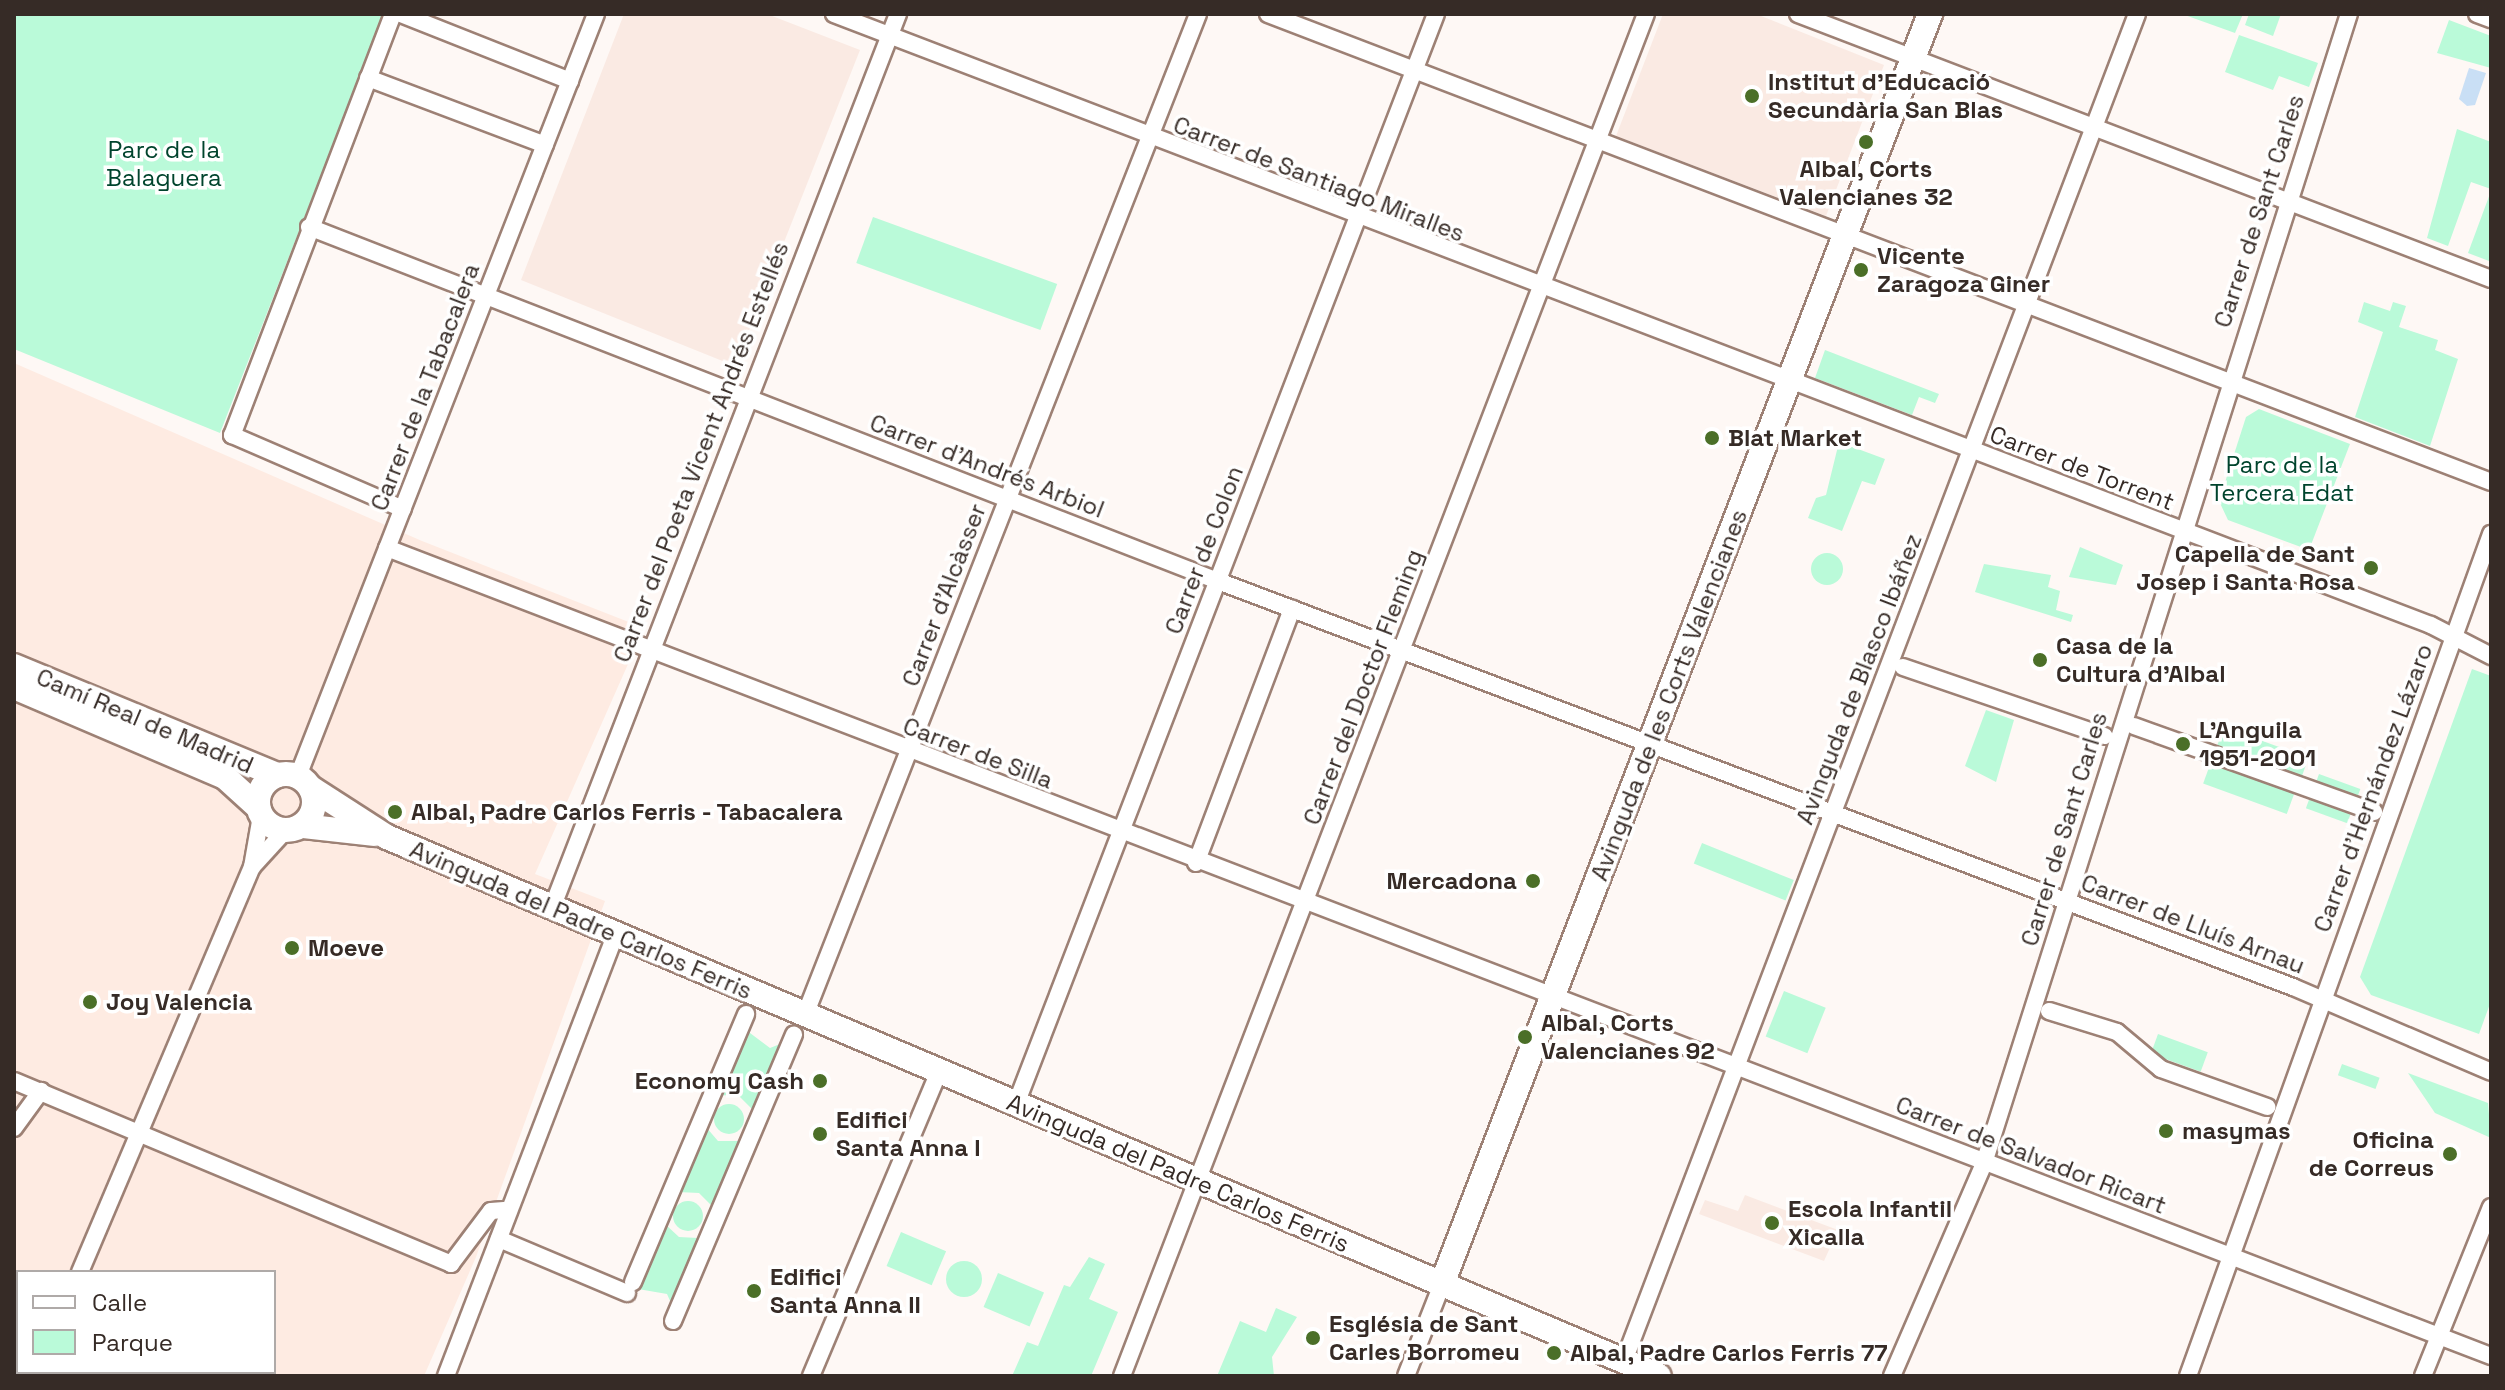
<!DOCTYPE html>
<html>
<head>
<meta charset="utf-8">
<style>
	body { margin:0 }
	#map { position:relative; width:2505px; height:1390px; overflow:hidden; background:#fef8f5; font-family:"Space Grotesk",sans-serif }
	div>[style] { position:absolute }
	.industrial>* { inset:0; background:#feebe2 }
	.built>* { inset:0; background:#faeae3 }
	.green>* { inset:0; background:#bafad9; transform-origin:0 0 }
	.round { border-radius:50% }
	.water>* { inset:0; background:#c9dff5 }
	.roads { filter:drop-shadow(2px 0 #9d8175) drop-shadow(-2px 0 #9d8175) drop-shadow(0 2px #9d8175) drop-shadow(0 -2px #9d8175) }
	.street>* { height:16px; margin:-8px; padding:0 8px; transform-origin:8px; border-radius:8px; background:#fff }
	.secondary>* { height:24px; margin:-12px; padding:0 12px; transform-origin:12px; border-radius:12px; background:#fff }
	.secondary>.ring { margin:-12px; padding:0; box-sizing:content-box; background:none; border:24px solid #fff; border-radius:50% }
	.dots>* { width:22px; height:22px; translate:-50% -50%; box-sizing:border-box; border:4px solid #fff; border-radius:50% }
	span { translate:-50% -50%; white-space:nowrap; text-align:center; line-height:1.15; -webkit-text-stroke:7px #fff; paint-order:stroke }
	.poi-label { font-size:24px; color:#362b26; font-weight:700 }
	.left { translate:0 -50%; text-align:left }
	.right { translate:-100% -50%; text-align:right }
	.park-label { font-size:24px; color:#00442d }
	.street-label { font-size:24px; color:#362b26 }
	.frame { position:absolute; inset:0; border:16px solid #362b26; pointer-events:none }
	.legend { position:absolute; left:16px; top:1270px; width:260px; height:104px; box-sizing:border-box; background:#fff; border:2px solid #afaaa8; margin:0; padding:10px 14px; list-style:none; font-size:24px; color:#362b26 }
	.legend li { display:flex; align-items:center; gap:16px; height:40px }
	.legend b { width:40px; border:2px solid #afaaa8 }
</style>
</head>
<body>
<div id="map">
	<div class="industrial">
		<i style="clip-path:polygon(evenodd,14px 363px,422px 541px,644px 628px,535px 874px,605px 901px,476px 1257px,424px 1376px,14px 1376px,14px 363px,18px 1272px,274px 1272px,274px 1372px,18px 1372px,18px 1272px)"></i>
	</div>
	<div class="built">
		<i style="clip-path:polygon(624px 14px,767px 14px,860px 50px,735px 366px,521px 280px)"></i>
		<i style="clip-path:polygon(1663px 14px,1756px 14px,1884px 65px,1826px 216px,1616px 136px)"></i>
		<i style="clip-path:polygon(1745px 1195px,1838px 1230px,1824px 1261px,1699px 1214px,1705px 1200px,1738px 1211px)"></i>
	</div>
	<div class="green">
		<i style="clip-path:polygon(14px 14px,384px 14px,220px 433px,14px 349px)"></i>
		<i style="clip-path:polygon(2182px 14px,2243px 14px,2235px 33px)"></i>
		<i style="clip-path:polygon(2249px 14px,2281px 14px,2273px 36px,2245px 25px)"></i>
		<i style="clip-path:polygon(2449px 20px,2491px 36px,2491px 68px,2437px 53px)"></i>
		<i style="clip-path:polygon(2239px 35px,2318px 63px,2309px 87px,2279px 76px,2273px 90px,2225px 72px)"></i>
		<i style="clip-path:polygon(2457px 129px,2491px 142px,2491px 189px,2471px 182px,2448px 246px,2427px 238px)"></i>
		<i style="clip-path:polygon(2491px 191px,2491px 256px,2489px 261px,2468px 253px)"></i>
		<i style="left:873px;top:217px;width:196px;height:49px;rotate:20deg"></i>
		<i style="clip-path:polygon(2364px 302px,2390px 311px,2393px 302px,2406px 306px,2399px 327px,2438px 340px,2435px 350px,2458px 359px,2430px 446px,2355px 417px,2383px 332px,2358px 322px)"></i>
		<i style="clip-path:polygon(1825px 350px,1939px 394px,1935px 403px,1919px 397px,1912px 415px,1815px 378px)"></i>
		<i style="clip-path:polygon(2259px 409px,2350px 444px,2309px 550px,2228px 520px,2219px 501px,2246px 417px)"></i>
		<i style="clip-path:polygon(1839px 442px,1885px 459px,1875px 485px,1862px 481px,1842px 531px,1808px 518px,1816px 498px,1826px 495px)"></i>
		<i style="clip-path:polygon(2080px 547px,2123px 565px,2116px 585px,2069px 577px)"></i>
		<i class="round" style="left:1811px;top:553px;width:32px;height:32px"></i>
		<i style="clip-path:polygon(1984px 564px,2051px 575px,2048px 587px,2060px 591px,2056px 610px,2073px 615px,2071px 622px,1975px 592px)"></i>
		<i style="clip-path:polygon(2472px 669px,2491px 676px,2491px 1001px,2479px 1034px,2371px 995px,2360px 977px)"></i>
		<i style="clip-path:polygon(1986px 710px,2014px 720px,1996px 782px,1965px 766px)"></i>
		<i style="left:2224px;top:727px;width:90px;height:23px;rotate:20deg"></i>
		<i style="left:2211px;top:762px;width:89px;height:23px;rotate:20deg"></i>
		<i style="left:2319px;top:774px;width:44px;height:12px;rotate:20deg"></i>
		<i style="left:2310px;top:797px;width:44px;height:12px;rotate:20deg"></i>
		<i style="left:1702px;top:843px;width:99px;height:22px;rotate:22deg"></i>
		<i style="left:1784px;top:991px;width:45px;height:49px;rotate:22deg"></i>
		<i style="clip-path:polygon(746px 1030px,770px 1048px,780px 1044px,753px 1110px,739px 1096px,719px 1095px)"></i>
		<i style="left:2158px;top:1034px;width:53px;height:21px;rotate:20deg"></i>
		<i style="left:2342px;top:1064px;width:40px;height:12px;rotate:20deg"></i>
		<i style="clip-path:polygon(2408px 1073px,2488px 1103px,2491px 1138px,2435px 1113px)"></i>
		<i class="round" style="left:714px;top:1104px;width:30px;height:30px"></i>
		<i style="clip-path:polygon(706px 1127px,718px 1141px,740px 1141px,712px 1206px,699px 1193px,678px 1192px)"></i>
		<i class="round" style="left:673px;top:1201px;width:30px;height:30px"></i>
		<i style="clip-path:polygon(665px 1224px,679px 1237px,698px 1238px,671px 1303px,667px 1294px,638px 1289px)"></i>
		<i style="left:901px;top:1232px;width:49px;height:37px;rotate:23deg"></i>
		<i style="clip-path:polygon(1089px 1257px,1105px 1264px,1089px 1299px,1118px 1312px,1091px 1376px,1012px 1376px,1027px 1342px,1038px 1346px,1064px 1285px,1070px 1287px)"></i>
		<i class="round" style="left:946px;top:1261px;width:36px;height:36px"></i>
		<i style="left:998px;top:1273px;width:50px;height:37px;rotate:23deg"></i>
		<i style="clip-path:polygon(1276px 1308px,1297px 1317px,1272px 1357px,1274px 1376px,1217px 1376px,1240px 1321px,1266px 1332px)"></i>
	</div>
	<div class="water">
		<i style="clip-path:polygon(2469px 68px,2486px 73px,2475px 105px,2467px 106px,2459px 99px)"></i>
	</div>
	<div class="roads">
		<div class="street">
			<i style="left:393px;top:14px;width:451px;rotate:110.9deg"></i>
			<i style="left:232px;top:435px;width:186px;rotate:23.4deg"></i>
			<i style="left:401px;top:14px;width:182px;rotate:21.6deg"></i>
			<i style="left:834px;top:14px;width:1710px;rotate:20.94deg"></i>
			<i style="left:2431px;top:625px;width:68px;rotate:27.3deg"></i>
			<i style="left:1268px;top:14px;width:1309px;rotate:20.94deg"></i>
			<i style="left:1798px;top:14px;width:742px;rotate:20.93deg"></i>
			<i style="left:2477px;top:14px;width:15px;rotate:20deg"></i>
			<i style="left:368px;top:78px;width:189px;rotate:20.7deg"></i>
			<i style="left:309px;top:227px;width:975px;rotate:21.28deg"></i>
			<i style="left:1218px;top:581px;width:1149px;rotate:20.69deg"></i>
			<i style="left:2293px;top:987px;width:215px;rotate:23.2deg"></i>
			<i style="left:387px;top:548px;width:2254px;rotate:21.01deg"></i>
			<i style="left:1903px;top:667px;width:213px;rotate:18.9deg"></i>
			<i style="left:2134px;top:726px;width:255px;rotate:19.7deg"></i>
			<i style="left:298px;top:776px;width:818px;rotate:-68.64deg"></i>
			<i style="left:1196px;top:863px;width:272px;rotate:-69.3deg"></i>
			<i style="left:253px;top:866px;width:47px;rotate:-47.6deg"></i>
			<i style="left:552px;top:908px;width:959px;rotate:-68.84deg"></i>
			<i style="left:2049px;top:1011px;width:71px;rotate:17.2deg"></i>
			<i style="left:2117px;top:1032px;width:57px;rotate:40.1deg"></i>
			<i style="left:2161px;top:1069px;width:113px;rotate:19.7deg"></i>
			<i style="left:805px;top:1015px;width:1075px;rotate:-68.56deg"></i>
			<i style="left:14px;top:1081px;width:474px;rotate:22.7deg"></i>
			<i style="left:451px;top:1264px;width:66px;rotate:-53deg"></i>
			<i style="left:491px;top:1211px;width:13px;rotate:-4deg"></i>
			<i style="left:1016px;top:1104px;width:1168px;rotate:-68.93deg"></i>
			<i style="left:14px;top:1128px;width:46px;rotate:-53.9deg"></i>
			<i style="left:499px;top:1239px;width:139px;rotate:22.9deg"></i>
			<i style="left:80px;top:1272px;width:440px;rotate:-67deg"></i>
			<i style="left:252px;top:867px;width:52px;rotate:-80deg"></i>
			<i style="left:633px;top:1282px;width:291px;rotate:-67.1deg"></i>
			<i style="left:673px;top:1321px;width:311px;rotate:-67.1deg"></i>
			<i style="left:1624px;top:1361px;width:1441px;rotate:-69.15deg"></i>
			<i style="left:14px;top:1375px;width:2px;rotate:27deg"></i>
			<i style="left:37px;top:1376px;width:4px;rotate:-76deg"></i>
			<i style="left:446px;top:1376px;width:472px;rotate:-69deg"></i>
			<i style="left:811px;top:1376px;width:331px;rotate:-67.2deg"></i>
			<i style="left:1122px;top:1376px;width:1459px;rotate:-68.96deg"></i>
			<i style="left:1406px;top:1376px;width:99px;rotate:-68.6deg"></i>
			<i style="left:1892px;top:1376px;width:232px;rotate:-66.6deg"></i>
			<i style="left:1984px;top:1163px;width:1206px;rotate:-72.38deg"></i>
			<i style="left:2188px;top:1376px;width:895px;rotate:-70.21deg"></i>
			<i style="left:2423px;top:1376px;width:182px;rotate:-68.1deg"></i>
		</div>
		<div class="secondary">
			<i style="left:14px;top:666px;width:285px;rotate:22.5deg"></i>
			<i style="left:14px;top:687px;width:229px;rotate:23.1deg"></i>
			<i style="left:225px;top:777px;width:45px;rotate:42.3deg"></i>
			<i class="ring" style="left:258px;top:774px;width:32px;height:32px"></i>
			<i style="left:311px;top:788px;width:90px;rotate:32.8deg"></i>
			<i style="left:387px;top:837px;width:1381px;rotate:22.96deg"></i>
			<i style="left:302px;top:826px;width:73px;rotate:6.3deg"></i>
			<i style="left:1442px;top:1284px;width:1361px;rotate:-68.98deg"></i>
		</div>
	</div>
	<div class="dots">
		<i style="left:1752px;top:96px;background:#4b6f28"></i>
		<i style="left:1866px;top:142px;background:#4b6f28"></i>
		<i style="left:1861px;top:270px;background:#4b6f28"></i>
		<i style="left:1712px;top:438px;background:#4b6f28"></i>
		<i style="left:2371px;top:568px;background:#4b6f28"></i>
		<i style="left:2040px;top:660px;background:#4b6f28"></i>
		<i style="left:2183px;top:744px;background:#4b6f28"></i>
		<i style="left:395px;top:812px;background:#4b6f28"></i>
		<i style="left:1533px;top:881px;background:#4b6f28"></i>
		<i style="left:292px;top:948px;background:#4b6f28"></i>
		<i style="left:90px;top:1002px;background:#4b6f28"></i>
		<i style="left:1525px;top:1037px;background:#4b6f28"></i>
		<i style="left:820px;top:1081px;background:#4b6f28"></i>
		<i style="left:2166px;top:1131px;background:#4b6f28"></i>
		<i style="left:820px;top:1134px;background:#4b6f28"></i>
		<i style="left:2450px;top:1154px;background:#4b6f28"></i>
		<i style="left:1772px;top:1223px;background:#4b6f28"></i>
		<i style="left:754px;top:1291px;background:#4b6f28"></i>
		<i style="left:1313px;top:1338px;background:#4b6f28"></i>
		<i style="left:1554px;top:1353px;background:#4b6f28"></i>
	</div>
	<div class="poi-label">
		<span class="left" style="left:1768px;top:96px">Institut d'Educació<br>Secundària San Blas</span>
		<span style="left:1866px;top:183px">Albal, Corts<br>Valencianes 32</span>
		<span class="left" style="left:1877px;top:270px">Vicente<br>Zaragoza Giner</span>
		<span class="left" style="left:1728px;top:438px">Blat Market</span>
		<span class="right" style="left:2355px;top:568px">Capella de Sant<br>Josep i Santa Rosa</span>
		<span class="left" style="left:2056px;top:660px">Casa de la<br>Cultura d'Albal</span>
		<span class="left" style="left:2199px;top:744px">L'Anguila<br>1951-2001</span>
		<span class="left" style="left:411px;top:812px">Albal, Padre Carlos Ferris - Tabacalera</span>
		<span class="right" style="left:1517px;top:881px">Mercadona</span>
		<span class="left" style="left:308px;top:948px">Moeve</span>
		<span class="left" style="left:106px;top:1002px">Joy Valencia</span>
		<span class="left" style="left:1541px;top:1037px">Albal, Corts<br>Valencianes 92</span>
		<span class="right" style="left:804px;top:1081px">Economy Cash</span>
		<span class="left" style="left:836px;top:1134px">Edifici<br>Santa Anna I</span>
		<span class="left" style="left:2182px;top:1131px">masymas</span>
		<span class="right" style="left:2434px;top:1154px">Oficina<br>de Correus</span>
		<span class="left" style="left:1788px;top:1223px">Escola Infantil<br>Xicalla</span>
		<span class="left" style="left:770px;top:1291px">Edifici<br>Santa Anna II</span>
		<span class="left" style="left:1329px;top:1338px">Església de Sant<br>Carles Borromeu</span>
		<span class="left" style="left:1570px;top:1353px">Albal, Padre Carlos Ferris 77</span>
	</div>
	<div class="park-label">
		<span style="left:164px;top:164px">Parc de la<br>Balaguera</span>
		<span style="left:2282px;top:479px">Parc de la<br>Tercera Edat</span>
	</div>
	<div class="street-label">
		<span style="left:1319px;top:179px;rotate:21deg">Carrer de Santiago Miralles</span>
		<span style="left:2259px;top:211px;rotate:-72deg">Carrer de Sant Carles</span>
		<span style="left:425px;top:387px;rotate:-69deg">Carrer de la Tabacalera</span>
		<span style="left:701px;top:452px;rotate:-69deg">Carrer del Poeta Vicent Andrés Estellés</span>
		<span style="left:987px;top:466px;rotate:21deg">Carrer d'Andrés Arbiol</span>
		<span style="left:2082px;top:468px;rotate:21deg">Carrer de Torrent</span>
		<span style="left:1204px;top:550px;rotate:-69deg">Carrer de Colon</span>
		<span style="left:944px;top:595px;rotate:-69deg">Carrer d'Alcàsser</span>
		<span style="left:1859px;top:679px;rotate:-69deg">Avinguda de Blasco Ibáñez</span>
		<span style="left:1363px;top:687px;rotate:-69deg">Carrer del Doctor Fleming</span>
		<span style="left:1669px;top:695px;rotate:-69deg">Avinguda de les Corts Valencianes</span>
		<span style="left:145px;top:721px;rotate:23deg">Camí Real de Madrid</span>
		<span style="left:978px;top:753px;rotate:21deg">Carrer de Silla</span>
		<span style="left:2373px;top:788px;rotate:-70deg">Carrer d'Hernández Lázaro</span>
		<span style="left:2064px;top:829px;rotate:-73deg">Carrer de Sant Carles</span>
		<span style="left:581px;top:920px;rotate:23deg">Avinguda del Padre Carlos Ferris</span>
		<span style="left:2193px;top:924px;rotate:21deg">Carrer de Lluís Arnau</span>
		<span style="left:2031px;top:1155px;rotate:21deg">Carrer de Salvador Ricart</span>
		<span style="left:1178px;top:1173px;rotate:23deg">Avinguda del Padre Carlos Ferris</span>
	</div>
	<div class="frame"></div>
	<ul class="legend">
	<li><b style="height:10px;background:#fff"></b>Calle</li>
	<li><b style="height:22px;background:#bafad9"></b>Parque</li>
	</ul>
</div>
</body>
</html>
